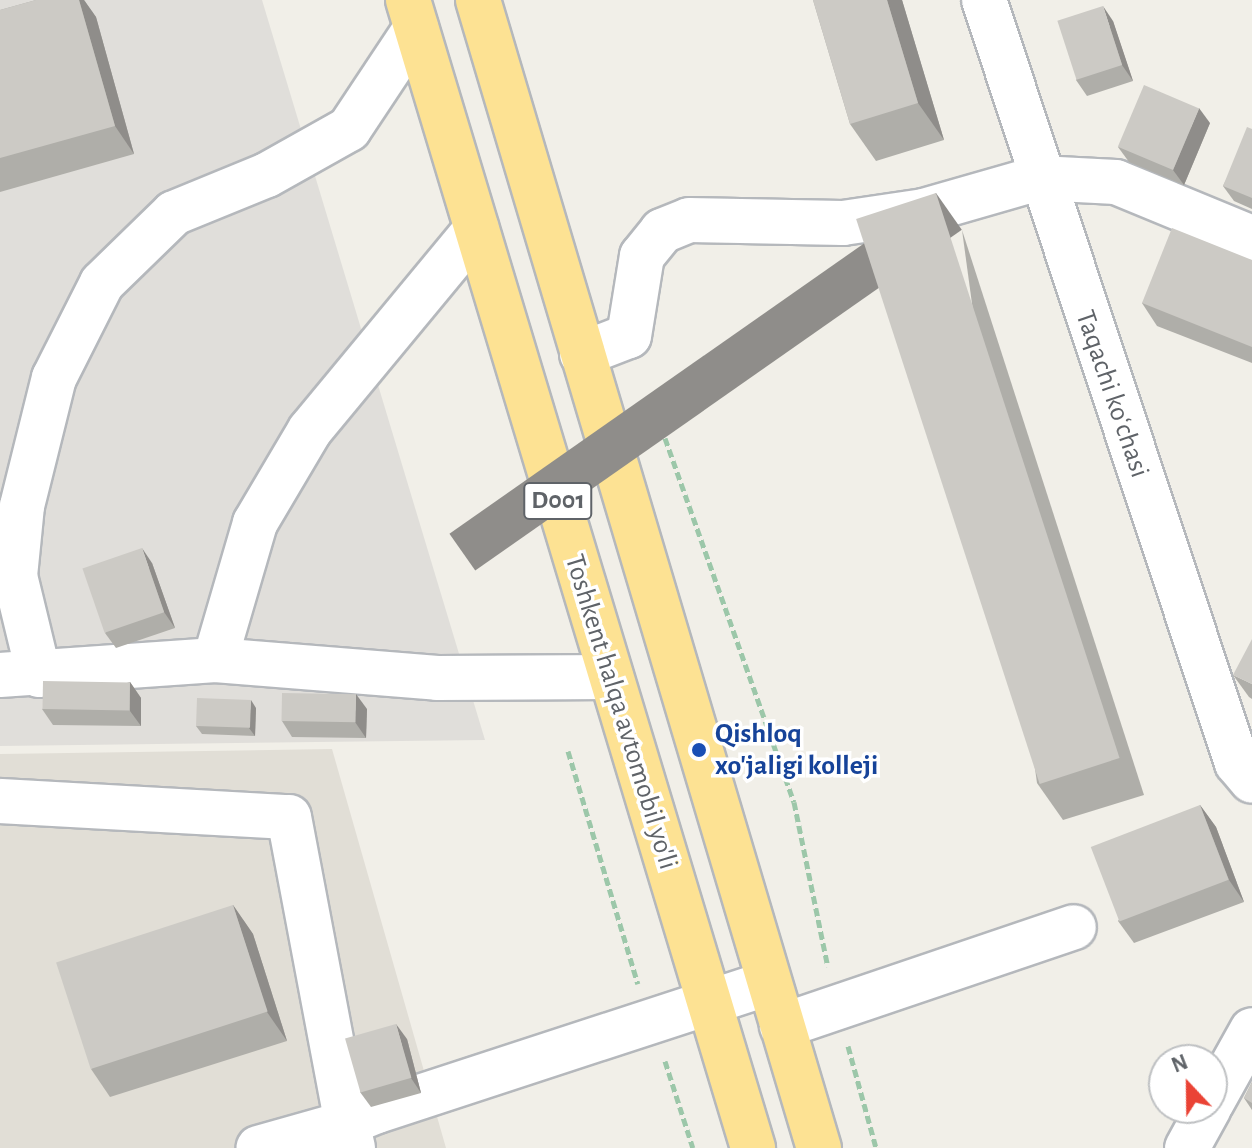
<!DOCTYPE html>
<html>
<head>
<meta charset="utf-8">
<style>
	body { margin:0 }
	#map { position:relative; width:1252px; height:1148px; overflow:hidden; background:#f1efe8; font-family:"Alegreya Sans",sans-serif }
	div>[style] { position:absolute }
	.industrial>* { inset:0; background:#e0deda }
	.education>* { inset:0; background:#e1ded6 }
	.path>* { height:5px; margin-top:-2.5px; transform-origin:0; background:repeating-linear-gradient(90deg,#9cc7a9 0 8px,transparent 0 12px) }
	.roads { filter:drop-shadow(2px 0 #b5b8bc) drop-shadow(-2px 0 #b5b8bc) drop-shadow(0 2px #b5b8bc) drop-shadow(0 -2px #b5b8bc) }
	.minor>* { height:44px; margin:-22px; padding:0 22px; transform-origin:22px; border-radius:22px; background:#fff }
	.highway>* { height:44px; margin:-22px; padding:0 22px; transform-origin:22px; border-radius:22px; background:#fde293 }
	.wall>* { inset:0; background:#afaea9 }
	.shaded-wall>* { inset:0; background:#8f8d8a; transform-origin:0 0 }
	.building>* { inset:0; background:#cccac5; transform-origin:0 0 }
	.dots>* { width:22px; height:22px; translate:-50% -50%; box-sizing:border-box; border:4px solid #fff; border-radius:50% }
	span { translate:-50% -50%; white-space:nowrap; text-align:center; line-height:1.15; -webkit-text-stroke:7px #fff; paint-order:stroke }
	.shield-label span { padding:2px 6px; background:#fff; border:2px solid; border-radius:6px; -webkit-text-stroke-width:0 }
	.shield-label { font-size:26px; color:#5f6368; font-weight:700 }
	.street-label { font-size:28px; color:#5f6368 }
	.transit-label { font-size:28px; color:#164399; font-weight:700 }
	.left { translate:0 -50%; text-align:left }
	.north { position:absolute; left:1148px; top:1044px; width:80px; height:80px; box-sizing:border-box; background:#fff; border:2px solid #bfc1c3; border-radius:50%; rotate:338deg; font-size:22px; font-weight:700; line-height:32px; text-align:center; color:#5f6368 }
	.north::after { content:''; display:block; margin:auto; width:28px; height:36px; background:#ea4335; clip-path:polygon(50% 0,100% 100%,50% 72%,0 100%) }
</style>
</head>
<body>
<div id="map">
	<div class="industrial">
		<i style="clip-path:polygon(0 0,262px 0,485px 740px,0 746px)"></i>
	</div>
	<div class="education">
		<i style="clip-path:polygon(332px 749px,446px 1148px,0 1148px,0 754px)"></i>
	</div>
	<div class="path">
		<i style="left:665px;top:438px;width:386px;rotate:70.5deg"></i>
		<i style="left:794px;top:802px;width:168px;rotate:78.4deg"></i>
		<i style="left:568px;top:751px;width:243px;rotate:73.3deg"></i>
		<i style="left:848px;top:1046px;width:106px;rotate:74.6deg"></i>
		<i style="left:665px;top:1061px;width:91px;rotate:72.2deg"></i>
	</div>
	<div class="roads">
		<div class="minor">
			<i style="left:984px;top:0;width:804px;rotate:71.66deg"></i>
			<i style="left:1237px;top:763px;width:23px;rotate:50deg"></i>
			<i style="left:582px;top:354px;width:50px;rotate:-21deg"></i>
			<i style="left:629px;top:336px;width:81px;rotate:-80.8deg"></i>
			<i style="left:642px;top:256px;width:32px;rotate:-51deg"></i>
			<i style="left:662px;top:231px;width:29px;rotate:-22deg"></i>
			<i style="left:689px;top:220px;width:154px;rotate:1.1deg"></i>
			<i style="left:843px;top:223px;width:82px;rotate:-8.4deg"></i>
			<i style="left:924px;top:211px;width:120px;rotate:-16deg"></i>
			<i style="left:1039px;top:178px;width:77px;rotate:3deg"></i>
			<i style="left:1116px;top:182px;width:147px;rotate:22.4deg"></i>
			<i style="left:215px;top:660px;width:143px;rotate:-73.7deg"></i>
			<i style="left:255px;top:523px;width:108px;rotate:-59.4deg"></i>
			<i style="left:310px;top:430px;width:261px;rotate:-50.4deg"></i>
			<i style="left:0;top:675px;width:216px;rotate:-4deg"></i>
			<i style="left:215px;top:660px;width:223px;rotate:4.6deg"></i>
			<i style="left:437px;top:678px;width:174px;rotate:-0.3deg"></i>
			<i style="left:39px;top:675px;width:102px;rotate:-103.6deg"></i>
			<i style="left:15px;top:576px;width:70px;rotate:-84.3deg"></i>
			<i style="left:22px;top:506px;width:132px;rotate:-76deg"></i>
			<i style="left:54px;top:378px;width:106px;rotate:-63.2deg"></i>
			<i style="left:102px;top:283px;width:100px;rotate:-44.2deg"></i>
			<i style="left:174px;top:213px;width:100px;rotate:-22.2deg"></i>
			<i style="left:267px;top:175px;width:94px;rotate:-29.3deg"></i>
			<i style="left:349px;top:129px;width:121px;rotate:-56.4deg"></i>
			<i style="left:0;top:801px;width:289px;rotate:3.2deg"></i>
			<i style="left:289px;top:817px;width:311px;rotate:79.3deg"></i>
			<i style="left:347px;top:1123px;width:92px;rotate:164.3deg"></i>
			<i style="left:782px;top:1026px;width:308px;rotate:-18.7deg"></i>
			<i style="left:1212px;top:1102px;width:82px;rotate:-60.9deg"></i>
			<i style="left:353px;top:1148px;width:26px;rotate:-103deg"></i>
			<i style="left:347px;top:1123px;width:32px;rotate:-22deg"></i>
			<i style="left:377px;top:1111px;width:412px;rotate:-18.1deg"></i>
			<i style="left:1187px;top:1148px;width:46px;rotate:-61.2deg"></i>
		</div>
		<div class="highway">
			<i style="left:408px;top:0;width:1199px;rotate:73.27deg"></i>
			<i style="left:478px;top:0;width:1198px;rotate:73.46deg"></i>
		</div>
	</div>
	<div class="wall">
		<i style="clip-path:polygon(36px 0,84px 0,96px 17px,134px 154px,0 192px,0 10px)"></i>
		<i style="clip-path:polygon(813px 0,902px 0,944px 140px,876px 161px,850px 124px)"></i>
		<i style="clip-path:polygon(1113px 21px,1133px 81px,1087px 96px,1076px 80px)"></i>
		<i style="clip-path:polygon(1210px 123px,1184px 185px,1129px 162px,1118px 147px)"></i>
		<i style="clip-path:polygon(1252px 129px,1252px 209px,1234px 201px,1223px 186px)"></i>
		<i style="clip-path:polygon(962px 230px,1144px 795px,1063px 820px,1037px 783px)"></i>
		<i style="clip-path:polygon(1252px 260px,1252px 363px,1157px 326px,1142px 303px)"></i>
		<i style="clip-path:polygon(152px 563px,175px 628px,116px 648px,105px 633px)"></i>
		<i style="clip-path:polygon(1233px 675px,1252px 684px,1252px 699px,1249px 697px)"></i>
		<i style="clip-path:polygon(130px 682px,141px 698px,141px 726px,53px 725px,42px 709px)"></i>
		<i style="clip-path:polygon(256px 708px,255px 736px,202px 734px,196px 726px)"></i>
		<i style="clip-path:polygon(367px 709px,366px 738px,292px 737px,282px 721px)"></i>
		<i style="clip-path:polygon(1200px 805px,1216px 827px,1244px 902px,1134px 943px,1118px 921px)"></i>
		<i style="clip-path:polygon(233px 905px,253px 934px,287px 1041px,110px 1097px,91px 1069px)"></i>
		<i style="clip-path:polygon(407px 1039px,421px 1093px,371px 1107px,360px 1092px)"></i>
		<i style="clip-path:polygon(1252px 1082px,1252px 1110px,1244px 1098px)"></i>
	</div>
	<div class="shaded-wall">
		<i style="clip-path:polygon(79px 0,84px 0,96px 17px,134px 154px,115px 126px)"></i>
		<i style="clip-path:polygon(887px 0,902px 0,944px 140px,918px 103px)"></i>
		<i style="clip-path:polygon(1103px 6px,1113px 21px,1133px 81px,1122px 65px)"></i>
		<i style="clip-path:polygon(1199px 108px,1210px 123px,1184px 185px,1173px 170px)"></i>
		<i style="left:936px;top:193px;width:45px;height:594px;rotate:55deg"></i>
		<i style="clip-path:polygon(142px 548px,152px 563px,175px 628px,164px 612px)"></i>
		<i style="clip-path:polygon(130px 682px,141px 698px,141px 726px,130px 711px)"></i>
		<i style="clip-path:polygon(356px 694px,367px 709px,366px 738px,355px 722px)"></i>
		<i style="clip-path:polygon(251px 700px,256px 708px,255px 736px,249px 728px)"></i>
		<i style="clip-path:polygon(1200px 805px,1216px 827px,1244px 902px,1229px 880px)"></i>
		<i style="clip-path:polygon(233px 905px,253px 934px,287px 1041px,267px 1012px)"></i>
		<i style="clip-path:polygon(396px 1024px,407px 1039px,421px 1093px,411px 1078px)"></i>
	</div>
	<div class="building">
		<i style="clip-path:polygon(36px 0,79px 0,115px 126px,0 158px,0 10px)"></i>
		<i style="clip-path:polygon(813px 0,887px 0,918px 103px,850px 124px)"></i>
		<i style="left:1103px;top:6px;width:62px;height:48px;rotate:72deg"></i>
		<i style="left:1144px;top:85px;width:60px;height:67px;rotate:23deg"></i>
		<i style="clip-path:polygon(1247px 127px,1252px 129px,1252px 198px,1223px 186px)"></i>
		<i style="left:936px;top:193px;width:594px;height:84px;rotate:72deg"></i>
		<i style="clip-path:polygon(1172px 228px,1252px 260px,1252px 347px,1142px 303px)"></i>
		<i style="left:142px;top:548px;width:68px;height:63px;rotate:71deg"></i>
		<i style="clip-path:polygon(1252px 639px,1252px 684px,1233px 675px)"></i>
		<i style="left:43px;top:681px;width:87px;height:28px;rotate:1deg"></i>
		<i style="left:282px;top:693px;width:74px;height:28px;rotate:1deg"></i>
		<i style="left:197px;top:698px;width:54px;height:28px;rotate:2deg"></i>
		<i style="left:1200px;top:805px;width:80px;height:117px;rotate:69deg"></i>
		<i style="left:233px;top:905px;width:112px;height:186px;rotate:72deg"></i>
		<i style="left:396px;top:1024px;width:56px;height:53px;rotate:74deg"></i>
		<i style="clip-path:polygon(1252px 1082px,1252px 1103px,1244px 1098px)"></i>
	</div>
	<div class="dots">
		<i style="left:699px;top:750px;background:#1a4fb4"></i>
	</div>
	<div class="shield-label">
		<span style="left:558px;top:501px">D001</span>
	</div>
	<div class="street-label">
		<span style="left:1112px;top:394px;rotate:71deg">Taqachi koʻchasi</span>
		<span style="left:621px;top:712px;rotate:73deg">Toshkent halqa avtomobil yo'li</span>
	</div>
	<div class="transit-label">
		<span class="left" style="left:715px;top:750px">Qishloq<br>xo'jaligi kolleji</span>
	</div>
	<div class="north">N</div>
</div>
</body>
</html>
